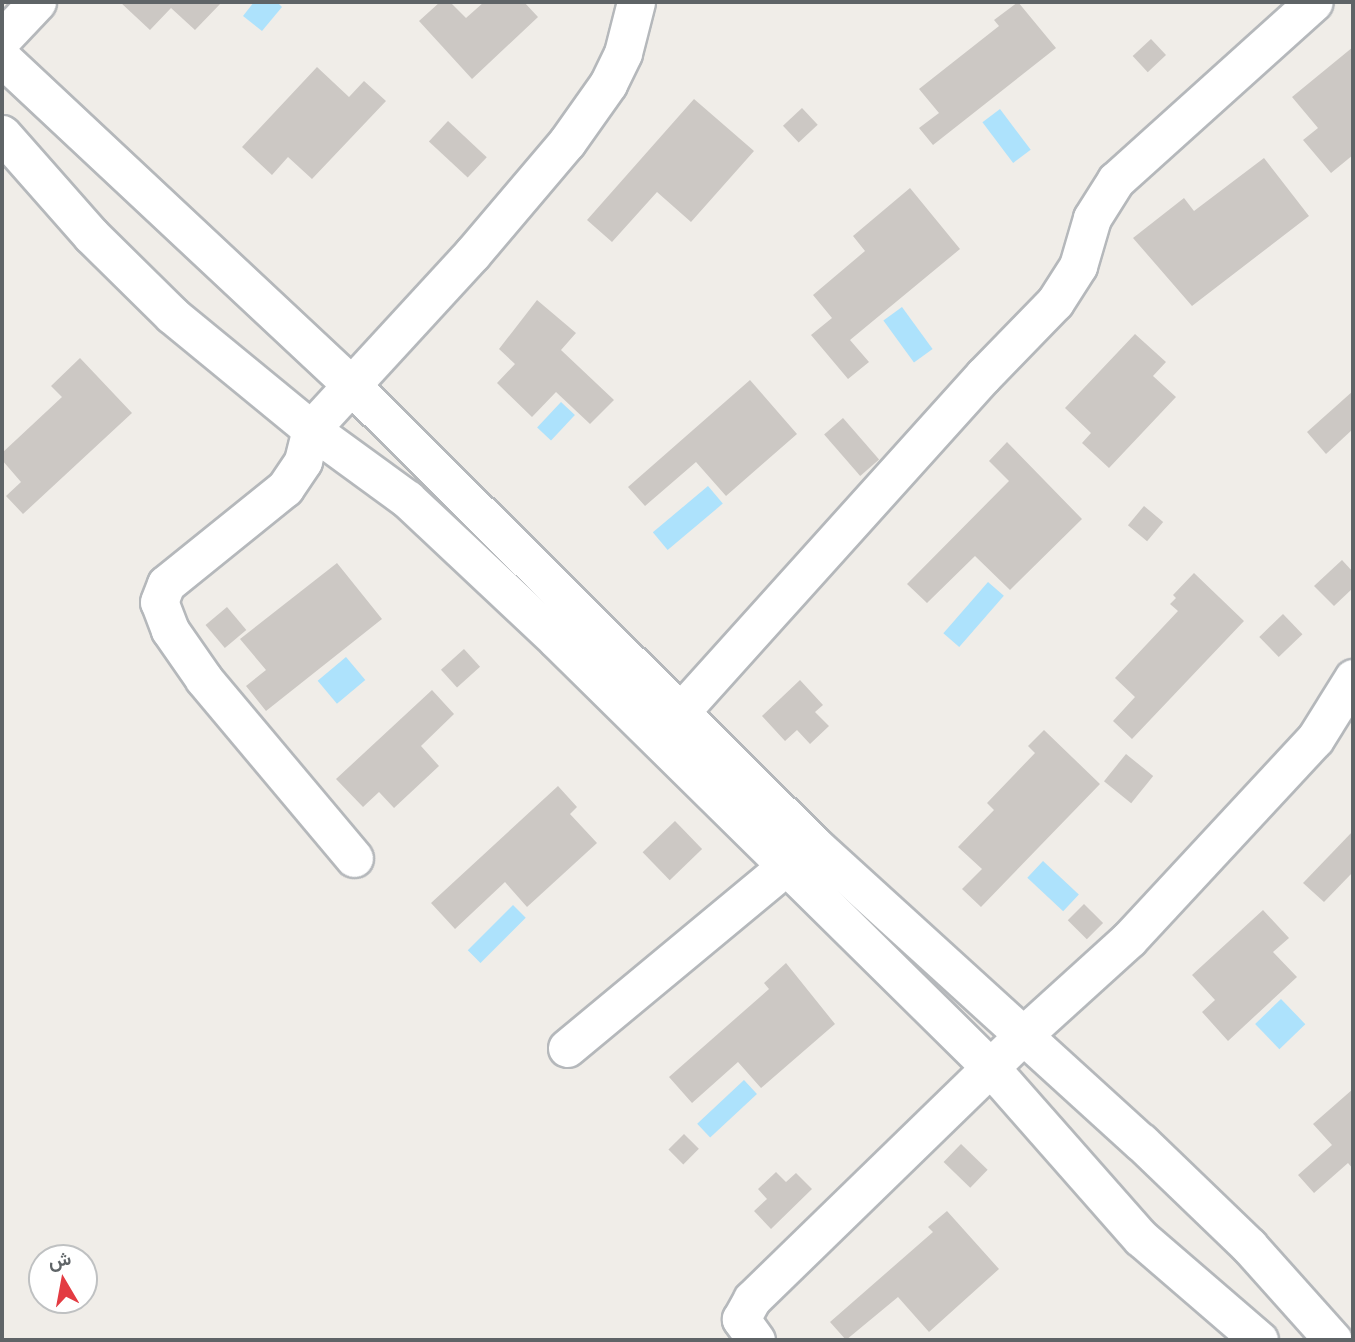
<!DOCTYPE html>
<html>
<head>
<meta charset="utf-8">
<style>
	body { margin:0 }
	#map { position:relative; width:1355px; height:1342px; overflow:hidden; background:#f0ede8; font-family:Poppins,Vazirmatn,sans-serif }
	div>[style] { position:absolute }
	.water>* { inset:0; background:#ade2fc; transform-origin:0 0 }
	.building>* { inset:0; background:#ccc8c4; transform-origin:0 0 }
	.roads { filter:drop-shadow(2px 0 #b5b8bb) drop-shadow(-2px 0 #b5b8bb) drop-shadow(0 2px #b5b8bb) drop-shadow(0 -2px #b5b8bb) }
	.minor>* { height:37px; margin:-18.5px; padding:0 18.5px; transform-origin:18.5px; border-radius:18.5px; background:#fff }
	span { translate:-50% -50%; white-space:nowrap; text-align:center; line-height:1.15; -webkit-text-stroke:5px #fff; paint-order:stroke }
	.frame { position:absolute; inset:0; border:4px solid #5f6467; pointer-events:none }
	.north { position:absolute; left:28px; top:1244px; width:70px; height:70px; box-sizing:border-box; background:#fff; border:2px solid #bfc1c2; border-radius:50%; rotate:350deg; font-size:19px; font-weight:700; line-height:28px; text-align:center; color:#5f6467 }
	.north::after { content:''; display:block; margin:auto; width:24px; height:32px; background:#e33b42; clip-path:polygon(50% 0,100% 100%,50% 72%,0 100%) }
</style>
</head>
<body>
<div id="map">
	<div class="water">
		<i style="clip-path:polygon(254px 2px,277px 2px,282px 7px,262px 31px,243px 16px)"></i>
		<i style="left:1000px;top:109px;width:51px;height:22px;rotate:53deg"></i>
		<i style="left:902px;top:307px;width:52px;height:23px;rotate:54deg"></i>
		<i style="left:561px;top:402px;width:19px;height:35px;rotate:43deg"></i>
		<i style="left:708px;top:486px;width:23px;height:72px;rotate:50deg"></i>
		<i style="left:988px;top:582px;width:21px;height:68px;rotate:41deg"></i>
		<i style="left:346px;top:657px;width:30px;height:37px;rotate:50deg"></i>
		<i style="left:1043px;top:861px;width:49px;height:23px;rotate:43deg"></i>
		<i style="left:513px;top:905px;width:18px;height:64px;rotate:45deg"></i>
		<i style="left:1281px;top:999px;width:35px;height:36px;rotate:46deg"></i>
		<i style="left:744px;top:1080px;width:19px;height:64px;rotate:47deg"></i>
	</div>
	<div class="building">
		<i style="clip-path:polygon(120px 2px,222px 2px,195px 30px,171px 8px,150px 30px)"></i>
		<i style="clip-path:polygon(440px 2px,450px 2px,466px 18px,484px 2px,524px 2px,538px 17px,472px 79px,419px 21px)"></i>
		<i style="clip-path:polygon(1018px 2px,1056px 48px,933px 145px,919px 128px,939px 113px,919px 89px,999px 26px,994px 20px)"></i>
		<i style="left:1151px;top:39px;width:22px;height:25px;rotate:47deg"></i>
		<i style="clip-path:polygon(1353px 47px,1353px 155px,1331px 173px,1303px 140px,1318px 128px,1292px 97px)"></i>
		<i style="clip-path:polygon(317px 67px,349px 97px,364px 81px,386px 101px,312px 179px,288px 157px,272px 175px,242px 147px)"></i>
		<i style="clip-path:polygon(694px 99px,754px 151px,691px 222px,657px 192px,612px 242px,587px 220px)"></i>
		<i style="left:802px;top:108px;width:23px;height:26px;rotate:47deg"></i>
		<i style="left:448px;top:121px;width:53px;height:28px;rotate:43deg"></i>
		<i style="clip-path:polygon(1264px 158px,1309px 216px,1192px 306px,1133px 238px,1184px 198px,1194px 211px)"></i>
		<i style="clip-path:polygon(910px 188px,960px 249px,850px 340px,869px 362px,848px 379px,811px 335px,832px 318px,813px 295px,865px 251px,853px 236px)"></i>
		<i style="clip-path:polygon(537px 300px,576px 333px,561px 350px,614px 400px,590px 424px,556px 392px,532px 417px,497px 383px,515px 364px,499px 349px)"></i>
		<i style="clip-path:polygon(1135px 334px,1166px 362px,1153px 376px,1176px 397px,1109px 468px,1082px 443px,1091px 433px,1065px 408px)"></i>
		<i style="clip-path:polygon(80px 358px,132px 413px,23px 514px,6px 496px,21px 482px,2px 460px,2px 453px,62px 397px,51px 386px)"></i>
		<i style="clip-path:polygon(750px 380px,797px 434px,726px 496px,696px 462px,645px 506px,628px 487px)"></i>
		<i style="clip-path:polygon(1353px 391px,1353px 429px,1326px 454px,1307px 432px)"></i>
		<i style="left:843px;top:418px;width:55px;height:25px;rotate:49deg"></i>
		<i style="clip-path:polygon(1007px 442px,1082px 519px,1010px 590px,975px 556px,927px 603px,907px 584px,1009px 481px,989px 461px)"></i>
		<i style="left:1144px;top:506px;width:25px;height:25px;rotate:40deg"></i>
		<i style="clip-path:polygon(1342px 560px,1353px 572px,1353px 588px,1334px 606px,1314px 586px)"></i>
		<i style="clip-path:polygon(337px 563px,382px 619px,266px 711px,246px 686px,266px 670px,240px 639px)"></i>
		<i style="clip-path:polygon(1194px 573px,1244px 621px,1132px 739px,1113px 721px,1135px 697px,1115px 678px,1178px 611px,1170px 604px,1176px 598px,1173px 595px)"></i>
		<i style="left:227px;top:607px;width:30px;height:28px;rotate:50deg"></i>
		<i style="left:1283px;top:614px;width:28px;height:33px;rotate:46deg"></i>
		<i style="left:464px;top:649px;width:24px;height:31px;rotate:48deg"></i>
		<i style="clip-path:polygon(800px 680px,823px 705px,815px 712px,829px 726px,810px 744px,797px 730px,785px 741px,762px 716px)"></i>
		<i style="clip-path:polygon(432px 690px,454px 714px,421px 746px,439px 766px,394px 808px,379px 792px,363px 807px,336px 779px)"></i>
		<i style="clip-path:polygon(1044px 730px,1100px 784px,981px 907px,962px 889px,982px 869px,958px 847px,994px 810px,987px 803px,1035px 753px,1028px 746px)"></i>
		<i style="left:1126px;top:754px;width:35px;height:35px;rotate:39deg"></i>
		<i style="clip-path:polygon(558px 786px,577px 807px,570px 814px,597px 843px,527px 907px,505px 882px,455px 929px,431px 903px)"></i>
		<i style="left:675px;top:821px;width:39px;height:45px;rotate:46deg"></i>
		<i style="clip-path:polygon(1353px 831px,1353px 872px,1324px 902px,1303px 883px)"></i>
		<i style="left:1084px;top:904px;width:27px;height:23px;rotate:45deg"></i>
		<i style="clip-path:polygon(1263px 910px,1289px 938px,1273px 952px,1297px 977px,1228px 1041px,1202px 1012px,1215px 1000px,1192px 975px)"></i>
		<i style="clip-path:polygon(786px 963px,835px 1024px,761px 1088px,738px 1062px,692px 1103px,669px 1077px,769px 989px,764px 983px)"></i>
		<i style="clip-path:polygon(1353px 1089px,1353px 1169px,1348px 1163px,1314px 1193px,1298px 1175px,1332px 1145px,1313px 1124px)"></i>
		<i style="left:684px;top:1134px;width:21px;height:22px;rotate:45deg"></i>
		<i style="left:961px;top:1144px;width:37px;height:25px;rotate:44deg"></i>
		<i style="clip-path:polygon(776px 1172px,786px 1182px,796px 1173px,812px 1189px,771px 1229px,754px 1211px,767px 1199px,758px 1189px)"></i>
		<i style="clip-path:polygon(947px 1211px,999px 1269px,929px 1332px,898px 1297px,846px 1340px,830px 1322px,933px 1232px,928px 1227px)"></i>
	</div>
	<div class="roads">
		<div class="minor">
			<i style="left:2px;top:39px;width:51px;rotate:-46.6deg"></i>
			<i style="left:2px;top:58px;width:480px;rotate:43.1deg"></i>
			<i style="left:352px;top:386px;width:650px;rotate:44.81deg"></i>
			<i style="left:813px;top:844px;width:443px;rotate:42.3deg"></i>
			<i style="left:1141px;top:1142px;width:150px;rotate:43.9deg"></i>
			<i style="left:1249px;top:1246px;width:126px;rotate:48.2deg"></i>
			<i style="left:2px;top:134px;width:135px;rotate:48.6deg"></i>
			<i style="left:91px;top:235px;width:114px;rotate:44.6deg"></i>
			<i style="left:172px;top:315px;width:180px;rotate:39.4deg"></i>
			<i style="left:311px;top:429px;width:119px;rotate:36.1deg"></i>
			<i style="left:407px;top:499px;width:204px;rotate:43.2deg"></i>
			<i style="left:556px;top:639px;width:610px;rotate:44.6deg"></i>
			<i style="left:990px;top:1067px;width:228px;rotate:48.6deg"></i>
			<i style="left:1141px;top:1238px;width:156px;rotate:40.8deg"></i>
			<i style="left:665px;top:729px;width:475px;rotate:-48deg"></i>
			<i style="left:983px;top:376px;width:103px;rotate:-45.8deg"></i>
			<i style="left:1055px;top:302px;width:43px;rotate:-57.4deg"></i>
			<i style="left:1078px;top:266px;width:50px;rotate:-73.7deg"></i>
			<i style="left:1092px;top:218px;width:45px;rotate:-57.7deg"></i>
			<i style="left:1116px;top:180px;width:266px;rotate:-42deg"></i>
			<i style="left:354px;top:858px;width:234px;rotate:-130deg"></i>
			<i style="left:204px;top:679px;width:60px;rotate:-124.8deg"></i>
			<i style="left:170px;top:630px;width:30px;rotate:-111deg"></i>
			<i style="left:159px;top:602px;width:19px;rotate:-69deg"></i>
			<i style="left:166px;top:584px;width:153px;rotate:-38.9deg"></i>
			<i style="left:285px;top:488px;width:32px;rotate:-56deg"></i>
			<i style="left:303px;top:461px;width:33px;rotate:-76deg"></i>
			<i style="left:311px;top:429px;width:238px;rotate:-47.4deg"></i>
			<i style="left:472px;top:254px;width:147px;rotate:-49.7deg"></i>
			<i style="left:567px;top:142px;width:71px;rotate:-54.7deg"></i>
			<i style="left:608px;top:84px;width:34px;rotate:-64deg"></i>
			<i style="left:623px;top:53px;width:53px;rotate:-75.7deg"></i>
			<i style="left:567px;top:1048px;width:307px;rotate:-39.7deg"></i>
			<i style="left:756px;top:1340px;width:26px;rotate:-126deg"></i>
			<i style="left:741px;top:1319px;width:23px;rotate:-61deg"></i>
			<i style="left:752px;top:1299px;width:376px;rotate:-44.2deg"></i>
			<i style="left:1021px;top:1037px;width:146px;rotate:-42.2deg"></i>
			<i style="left:1129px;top:939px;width:273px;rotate:-47.1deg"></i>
			<i style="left:1315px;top:739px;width:72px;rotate:-58.1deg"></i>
		</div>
	</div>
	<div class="frame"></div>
	<div class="north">ش</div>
</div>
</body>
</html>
